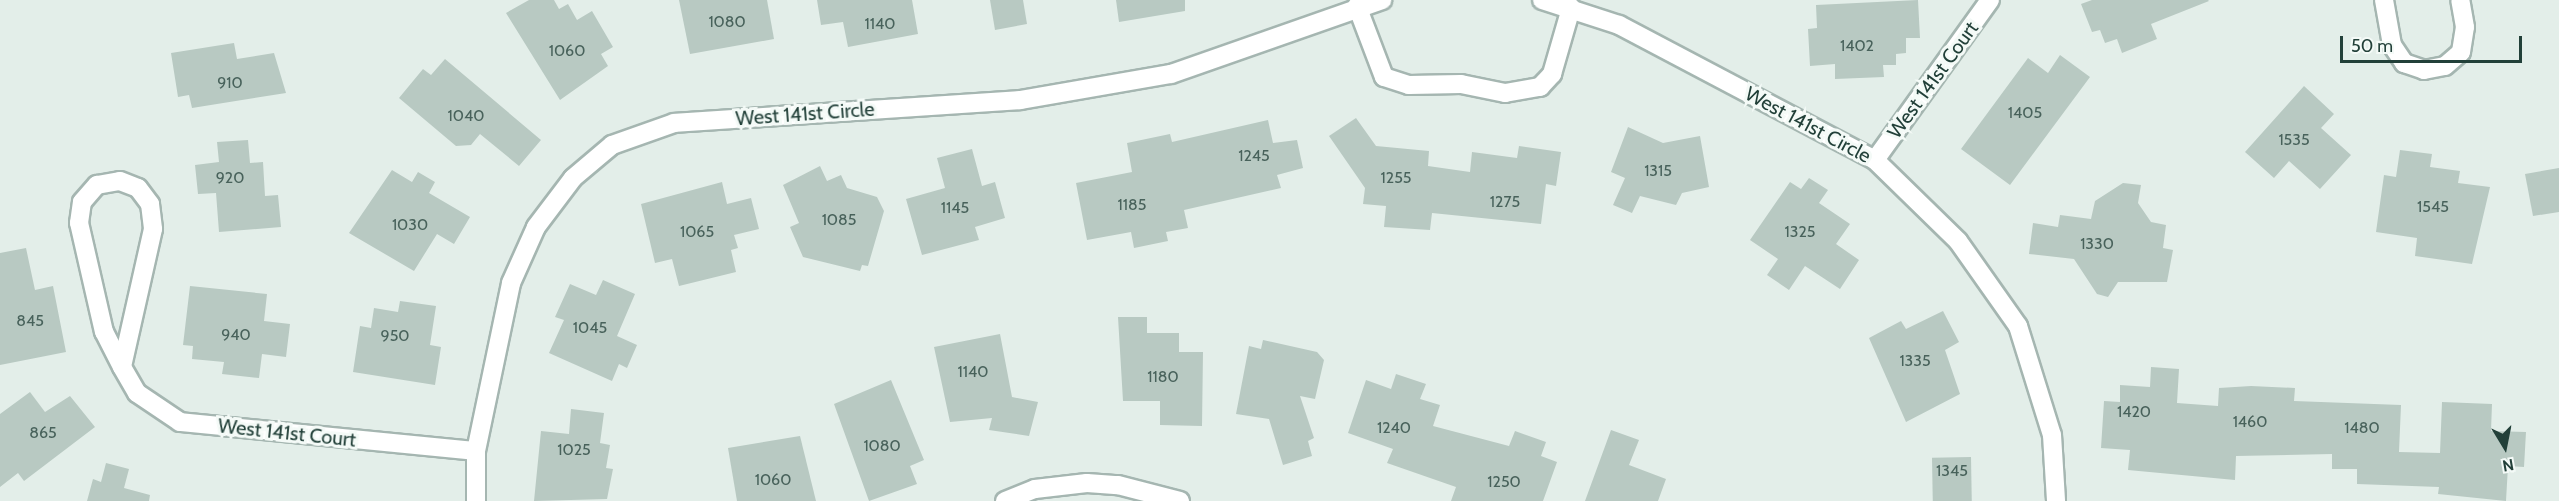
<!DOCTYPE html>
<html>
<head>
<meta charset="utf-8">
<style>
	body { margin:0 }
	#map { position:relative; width:2559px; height:501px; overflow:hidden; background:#e3eee9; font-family:Cabin,sans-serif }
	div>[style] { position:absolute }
	.building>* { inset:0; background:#b8c9c2; transform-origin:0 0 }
	.roads { filter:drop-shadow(2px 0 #a5b6b1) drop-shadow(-2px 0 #a5b6b1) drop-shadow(0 2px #a5b6b1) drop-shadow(0 -2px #a5b6b1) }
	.minor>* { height:18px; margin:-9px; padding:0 9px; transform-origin:9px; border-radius:9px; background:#fff }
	span { translate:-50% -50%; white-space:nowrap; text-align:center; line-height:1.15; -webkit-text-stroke:6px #f4faf7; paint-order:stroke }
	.number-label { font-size:16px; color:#48625b }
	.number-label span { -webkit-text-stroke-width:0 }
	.street-label { font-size:20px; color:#224039 }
	.north { position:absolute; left:2475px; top:417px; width:60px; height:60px; -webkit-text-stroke:4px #f4faf7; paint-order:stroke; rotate:170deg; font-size:16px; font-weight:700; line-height:24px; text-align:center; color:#224039 }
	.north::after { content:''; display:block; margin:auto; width:21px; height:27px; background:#224039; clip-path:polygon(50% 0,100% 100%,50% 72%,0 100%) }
	.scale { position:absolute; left:2340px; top:36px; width:182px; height:27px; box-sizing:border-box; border:3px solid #224039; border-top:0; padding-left:8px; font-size:18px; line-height:21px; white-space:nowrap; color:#224039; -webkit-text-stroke:4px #f4faf7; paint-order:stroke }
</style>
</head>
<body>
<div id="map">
	<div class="building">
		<i style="clip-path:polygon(529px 0,554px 0,559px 9px,568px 4px,577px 20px,592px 11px,613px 47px,601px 54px,608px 66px,560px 100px,506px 13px)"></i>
		<i style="clip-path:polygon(679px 0,767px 0,774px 39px,690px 54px)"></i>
		<i style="clip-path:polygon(817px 0,912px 0,918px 34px,848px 47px,843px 22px,821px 25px)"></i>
		<i style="clip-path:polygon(990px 0,1023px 0,1027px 24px,995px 30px)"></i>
		<i style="clip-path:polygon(1116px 0,1185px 0,1185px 11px,1119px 22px)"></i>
		<i style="clip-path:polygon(1918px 0,1920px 38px,1906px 38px,1906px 53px,1896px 54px,1896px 65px,1883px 65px,1884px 77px,1835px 79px,1835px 64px,1810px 66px,1808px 29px,1817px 28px,1816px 5px)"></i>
		<i style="clip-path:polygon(2092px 0,2208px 0,2209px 1px,2151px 24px,2157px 39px,2122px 53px,2117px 39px,2105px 43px,2100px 30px,2092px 32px,2081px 4px)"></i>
		<i style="clip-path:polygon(234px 43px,237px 59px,274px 53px,286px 93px,192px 108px,189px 95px,178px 97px,171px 53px)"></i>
		<i style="clip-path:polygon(2060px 55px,2090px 77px,2010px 185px,1961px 149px,2028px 58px,2048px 73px)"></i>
		<i style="clip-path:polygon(445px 59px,541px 140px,519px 166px,480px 134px,471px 145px,456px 146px,399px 98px,423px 69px,431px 75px)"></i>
		<i style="clip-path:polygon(2304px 86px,2334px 114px,2321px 128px,2351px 155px,2320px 189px,2289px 161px,2274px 178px,2245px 152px)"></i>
		<i style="clip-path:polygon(1356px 118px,1376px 146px,1429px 151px,1428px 166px,1470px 172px,1472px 152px,1517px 158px,1519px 146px,1561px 152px,1556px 186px,1546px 184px,1541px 224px,1432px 213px,1430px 230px,1384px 227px,1386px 206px,1363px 204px,1365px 188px,1329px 136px)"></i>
		<i style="clip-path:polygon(1268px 120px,1273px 143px,1297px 140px,1303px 168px,1277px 175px,1281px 188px,1184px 210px,1188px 228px,1166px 232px,1168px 241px,1134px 248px,1131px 232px,1087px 240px,1076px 183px,1132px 172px,1127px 143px,1170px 134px,1172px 142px)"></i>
		<i style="clip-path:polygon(1628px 127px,1663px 143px,1700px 136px,1709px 187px,1682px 193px,1676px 205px,1640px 196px,1632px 213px,1613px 205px,1625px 178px,1611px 172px)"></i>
		<i style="clip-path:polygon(248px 140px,250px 163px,263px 162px,265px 196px,278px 195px,281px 227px,219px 232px,216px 193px,198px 194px,195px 165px,219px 162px,217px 142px)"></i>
		<i style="clip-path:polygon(972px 149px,982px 186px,995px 182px,1005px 218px,975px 227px,979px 240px,922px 255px,906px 199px,945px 188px,937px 158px)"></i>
		<i style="clip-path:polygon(2400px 150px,2432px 154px,2430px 167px,2460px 171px,2458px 183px,2490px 187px,2472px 264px,2415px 256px,2417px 238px,2376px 232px,2384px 175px,2396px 177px)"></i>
		<i style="clip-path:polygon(820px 166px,827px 181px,841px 175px,847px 188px,877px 197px,884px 211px,868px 266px,862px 265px,860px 271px,803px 257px,790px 227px,799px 223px,783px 185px)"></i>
		<i style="clip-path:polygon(2559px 168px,2559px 212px,2533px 216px,2525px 174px)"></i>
		<i style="clip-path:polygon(392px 170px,412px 182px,418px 172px,435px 182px,429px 193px,470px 217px,454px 244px,437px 234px,414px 271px,349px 233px)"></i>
		<i style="clip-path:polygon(1809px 178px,1828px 190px,1819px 203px,1850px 224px,1836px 244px,1859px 260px,1840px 289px,1805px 266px,1789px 290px,1767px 275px,1778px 259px,1750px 240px,1790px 182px,1801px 189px)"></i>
		<i style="clip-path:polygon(722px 182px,727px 204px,751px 198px,759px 229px,734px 235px,738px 248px,731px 250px,736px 272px,679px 286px,672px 259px,655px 263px,641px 204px)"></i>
		<i style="clip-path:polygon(2123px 183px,2141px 185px,2138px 203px,2151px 222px,2166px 225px,2163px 248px,2173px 250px,2167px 282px,2118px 282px,2108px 297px,2097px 294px,2074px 259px,2029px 254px,2033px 223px,2058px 227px,2060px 215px,2091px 219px,2095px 201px)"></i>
		<i style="clip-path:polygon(26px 248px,35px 290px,53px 286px,66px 352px,0 365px,0 253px)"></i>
		<i style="clip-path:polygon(603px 280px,635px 294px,617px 336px,637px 345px,627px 368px,619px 364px,612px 381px,549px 353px,564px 320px,555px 317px,570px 284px,596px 295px)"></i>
		<i style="clip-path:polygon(190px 286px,267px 294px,264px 321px,290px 324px,286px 357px,262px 354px,259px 378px,222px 374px,224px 362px,192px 359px,193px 346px,183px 345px)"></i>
		<i style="clip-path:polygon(400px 301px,436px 306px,430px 345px,441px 347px,435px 385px,353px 372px,360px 326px,371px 328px,374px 308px,398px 312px)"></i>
		<i style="clip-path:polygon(1943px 311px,1959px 342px,1945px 350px,1960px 394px,1906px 422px,1869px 338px,1901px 321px,1906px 329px)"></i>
		<i style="clip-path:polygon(1118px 317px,1147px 317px,1147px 333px,1179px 333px,1179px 352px,1203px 352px,1202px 426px,1160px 425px,1160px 401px,1123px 401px)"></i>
		<i style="clip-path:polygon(1000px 334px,1012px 397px,1038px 402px,1029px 436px,989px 430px,992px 418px,950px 422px,934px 347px)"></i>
		<i style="clip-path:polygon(1263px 340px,1317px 352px,1324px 360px,1315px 399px,1300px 396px,1314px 438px,1308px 441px,1312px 456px,1283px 465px,1269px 419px,1236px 414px,1249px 346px,1261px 349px)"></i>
		<i style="clip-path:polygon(2151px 367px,2179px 369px,2177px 403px,2218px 406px,2219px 388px,2251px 386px,2295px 388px,2294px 401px,2401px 405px,2399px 452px,2440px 453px,2442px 402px,2492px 404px,2491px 431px,2526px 432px,2524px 467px,2508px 466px,2506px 501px,2438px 494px,2439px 487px,2357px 484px,2357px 469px,2332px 469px,2332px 454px,2236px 456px,2235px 480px,2128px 470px,2130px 450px,2101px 448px,2104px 401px,2120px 402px,2120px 385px,2150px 387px)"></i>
		<i style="clip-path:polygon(1396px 374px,1426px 384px,1420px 399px,1440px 405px,1433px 426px,1509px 446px,1515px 431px,1546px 442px,1541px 456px,1557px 462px,1543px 501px,1451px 501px,1456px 487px,1387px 463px,1393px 449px,1348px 433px,1366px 380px,1391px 389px)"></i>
		<i style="clip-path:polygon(891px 380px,924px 460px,910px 466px,917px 484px,869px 501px,834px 404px)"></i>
		<i style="clip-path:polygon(30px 392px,45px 412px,70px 396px,95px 427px,24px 481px,18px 473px,0 487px,0 414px)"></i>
		<i style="clip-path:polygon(571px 409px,604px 413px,600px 443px,610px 445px,606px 468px,613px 469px,607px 499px,534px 501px,541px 431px,569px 434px)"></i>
		<i style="clip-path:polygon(1611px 430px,1639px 440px,1629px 465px,1666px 479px,1658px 501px,1585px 501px)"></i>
		<i style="clip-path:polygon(800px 436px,816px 501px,737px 501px,728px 448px)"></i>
		<i style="left:1971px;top:457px;width:44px;height:39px;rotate:89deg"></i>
		<i style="clip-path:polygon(106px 463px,129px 469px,124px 488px,150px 495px,149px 501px,87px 501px,93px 479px,101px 482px)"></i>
	</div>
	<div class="roads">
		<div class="minor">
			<i style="left:1542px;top:0;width:81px;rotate:18deg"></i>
			<i style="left:1619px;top:25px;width:289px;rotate:27.8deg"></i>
			<i style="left:1875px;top:160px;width:116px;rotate:44.3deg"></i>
			<i style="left:1958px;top:241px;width:104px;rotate:54.8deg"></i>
			<i style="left:2018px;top:326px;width:114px;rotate:72.7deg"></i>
			<i style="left:2052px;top:435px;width:66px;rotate:86.5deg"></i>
			<i style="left:2384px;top:0;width:46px;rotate:79.9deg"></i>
			<i style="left:2392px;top:45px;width:22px;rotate:56deg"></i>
			<i style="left:2404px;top:63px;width:21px;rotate:19deg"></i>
			<i style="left:2424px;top:70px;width:21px;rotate:-11deg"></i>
			<i style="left:2445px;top:66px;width:21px;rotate:-41deg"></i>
			<i style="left:2461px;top:52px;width:25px;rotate:-81deg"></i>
			<i style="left:2465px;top:27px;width:27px;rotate:-100deg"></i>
			<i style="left:1357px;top:6px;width:76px;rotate:69.2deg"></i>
			<i style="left:1384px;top:77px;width:26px;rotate:18deg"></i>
			<i style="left:1409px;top:85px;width:52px;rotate:-1.1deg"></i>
			<i style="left:1461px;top:84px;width:45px;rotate:11.6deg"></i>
			<i style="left:1505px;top:93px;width:36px;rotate:-10deg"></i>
			<i style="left:1540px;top:87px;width:18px;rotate:-47deg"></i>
			<i style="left:1552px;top:74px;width:69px;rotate:-73.9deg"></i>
			<i style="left:1875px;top:160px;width:197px;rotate:-54.3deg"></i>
			<i style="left:122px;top:367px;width:39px;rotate:-117deg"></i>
			<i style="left:104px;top:332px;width:112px;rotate:-102.9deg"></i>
			<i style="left:79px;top:223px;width:21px;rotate:-82deg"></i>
			<i style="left:82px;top:202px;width:23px;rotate:-49deg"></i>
			<i style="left:97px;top:185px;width:23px;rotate:-10deg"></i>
			<i style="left:120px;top:181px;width:19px;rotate:21deg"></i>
			<i style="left:138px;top:188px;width:20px;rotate:53deg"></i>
			<i style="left:150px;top:204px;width:25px;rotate:83deg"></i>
			<i style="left:153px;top:229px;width:141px;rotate:102.7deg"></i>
			<i style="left:122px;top:367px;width:30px;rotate:60deg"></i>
			<i style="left:137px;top:393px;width:52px;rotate:34deg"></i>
			<i style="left:180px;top:422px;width:297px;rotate:5.6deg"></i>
			<i style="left:476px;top:501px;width:50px;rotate:-90deg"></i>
			<i style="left:476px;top:451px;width:172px;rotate:-78.2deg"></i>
			<i style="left:511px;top:283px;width:61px;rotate:-65.9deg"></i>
			<i style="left:536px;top:227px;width:61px;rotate:-52.9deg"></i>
			<i style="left:573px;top:178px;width:51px;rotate:-40.2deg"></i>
			<i style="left:612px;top:145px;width:66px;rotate:-19.5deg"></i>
			<i style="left:674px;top:123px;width:347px;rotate:-3.8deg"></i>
			<i style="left:1020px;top:100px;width:153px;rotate:-9.8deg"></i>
			<i style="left:1171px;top:74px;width:224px;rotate:-19.3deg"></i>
			<i style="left:1005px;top:501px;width:32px;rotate:-22deg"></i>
			<i style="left:1035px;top:489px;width:52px;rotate:-6.6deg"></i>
			<i style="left:1087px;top:483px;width:31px;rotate:4deg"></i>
			<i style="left:1118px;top:485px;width:64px;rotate:14.5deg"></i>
		</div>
	</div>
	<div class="number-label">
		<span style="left:727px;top:22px">1080</span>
		<span style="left:880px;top:24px">1140</span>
		<span style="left:1857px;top:46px">1402</span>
		<span style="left:567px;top:51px">1060</span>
		<span style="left:230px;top:83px">910</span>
		<span style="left:2025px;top:113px">1405</span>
		<span style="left:466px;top:116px">1040</span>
		<span style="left:2294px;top:140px">1535</span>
		<span style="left:1254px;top:156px">1245</span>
		<span style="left:1658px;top:171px">1315</span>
		<span style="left:230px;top:178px">920</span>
		<span style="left:1396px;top:178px">1255</span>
		<span style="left:1505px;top:202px">1275</span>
		<span style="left:1132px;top:205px">1185</span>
		<span style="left:2433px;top:207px">1545</span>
		<span style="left:955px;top:208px">1145</span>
		<span style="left:839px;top:220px">1085</span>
		<span style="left:410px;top:225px">1030</span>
		<span style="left:697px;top:232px">1065</span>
		<span style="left:1800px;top:232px">1325</span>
		<span style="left:2097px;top:244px">1330</span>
		<span style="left:30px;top:321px">845</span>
		<span style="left:590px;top:328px">1045</span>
		<span style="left:236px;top:335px">940</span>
		<span style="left:395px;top:336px">950</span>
		<span style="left:1915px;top:361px">1335</span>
		<span style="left:973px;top:372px">1140</span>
		<span style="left:1163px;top:377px">1180</span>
		<span style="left:2134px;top:412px">1420</span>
		<span style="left:2250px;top:422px">1460</span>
		<span style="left:1394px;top:428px">1240</span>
		<span style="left:2362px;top:428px">1480</span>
		<span style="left:43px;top:433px">865</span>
		<span style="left:882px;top:446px">1080</span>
		<span style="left:574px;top:450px">1025</span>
		<span style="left:1952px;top:471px">1345</span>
		<span style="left:773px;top:480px">1060</span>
		<span style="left:1504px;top:482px">1250</span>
	</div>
	<div class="street-label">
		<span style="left:1933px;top:80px;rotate:-54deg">West 141st Court</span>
		<span style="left:805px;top:114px;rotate:-4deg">West 141st Circle</span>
		<span style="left:1808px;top:125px;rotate:28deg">West 141st Circle</span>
		<span style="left:287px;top:433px;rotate:6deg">West 141st Court</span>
	</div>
	<div class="north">N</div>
	<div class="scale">50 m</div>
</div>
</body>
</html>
